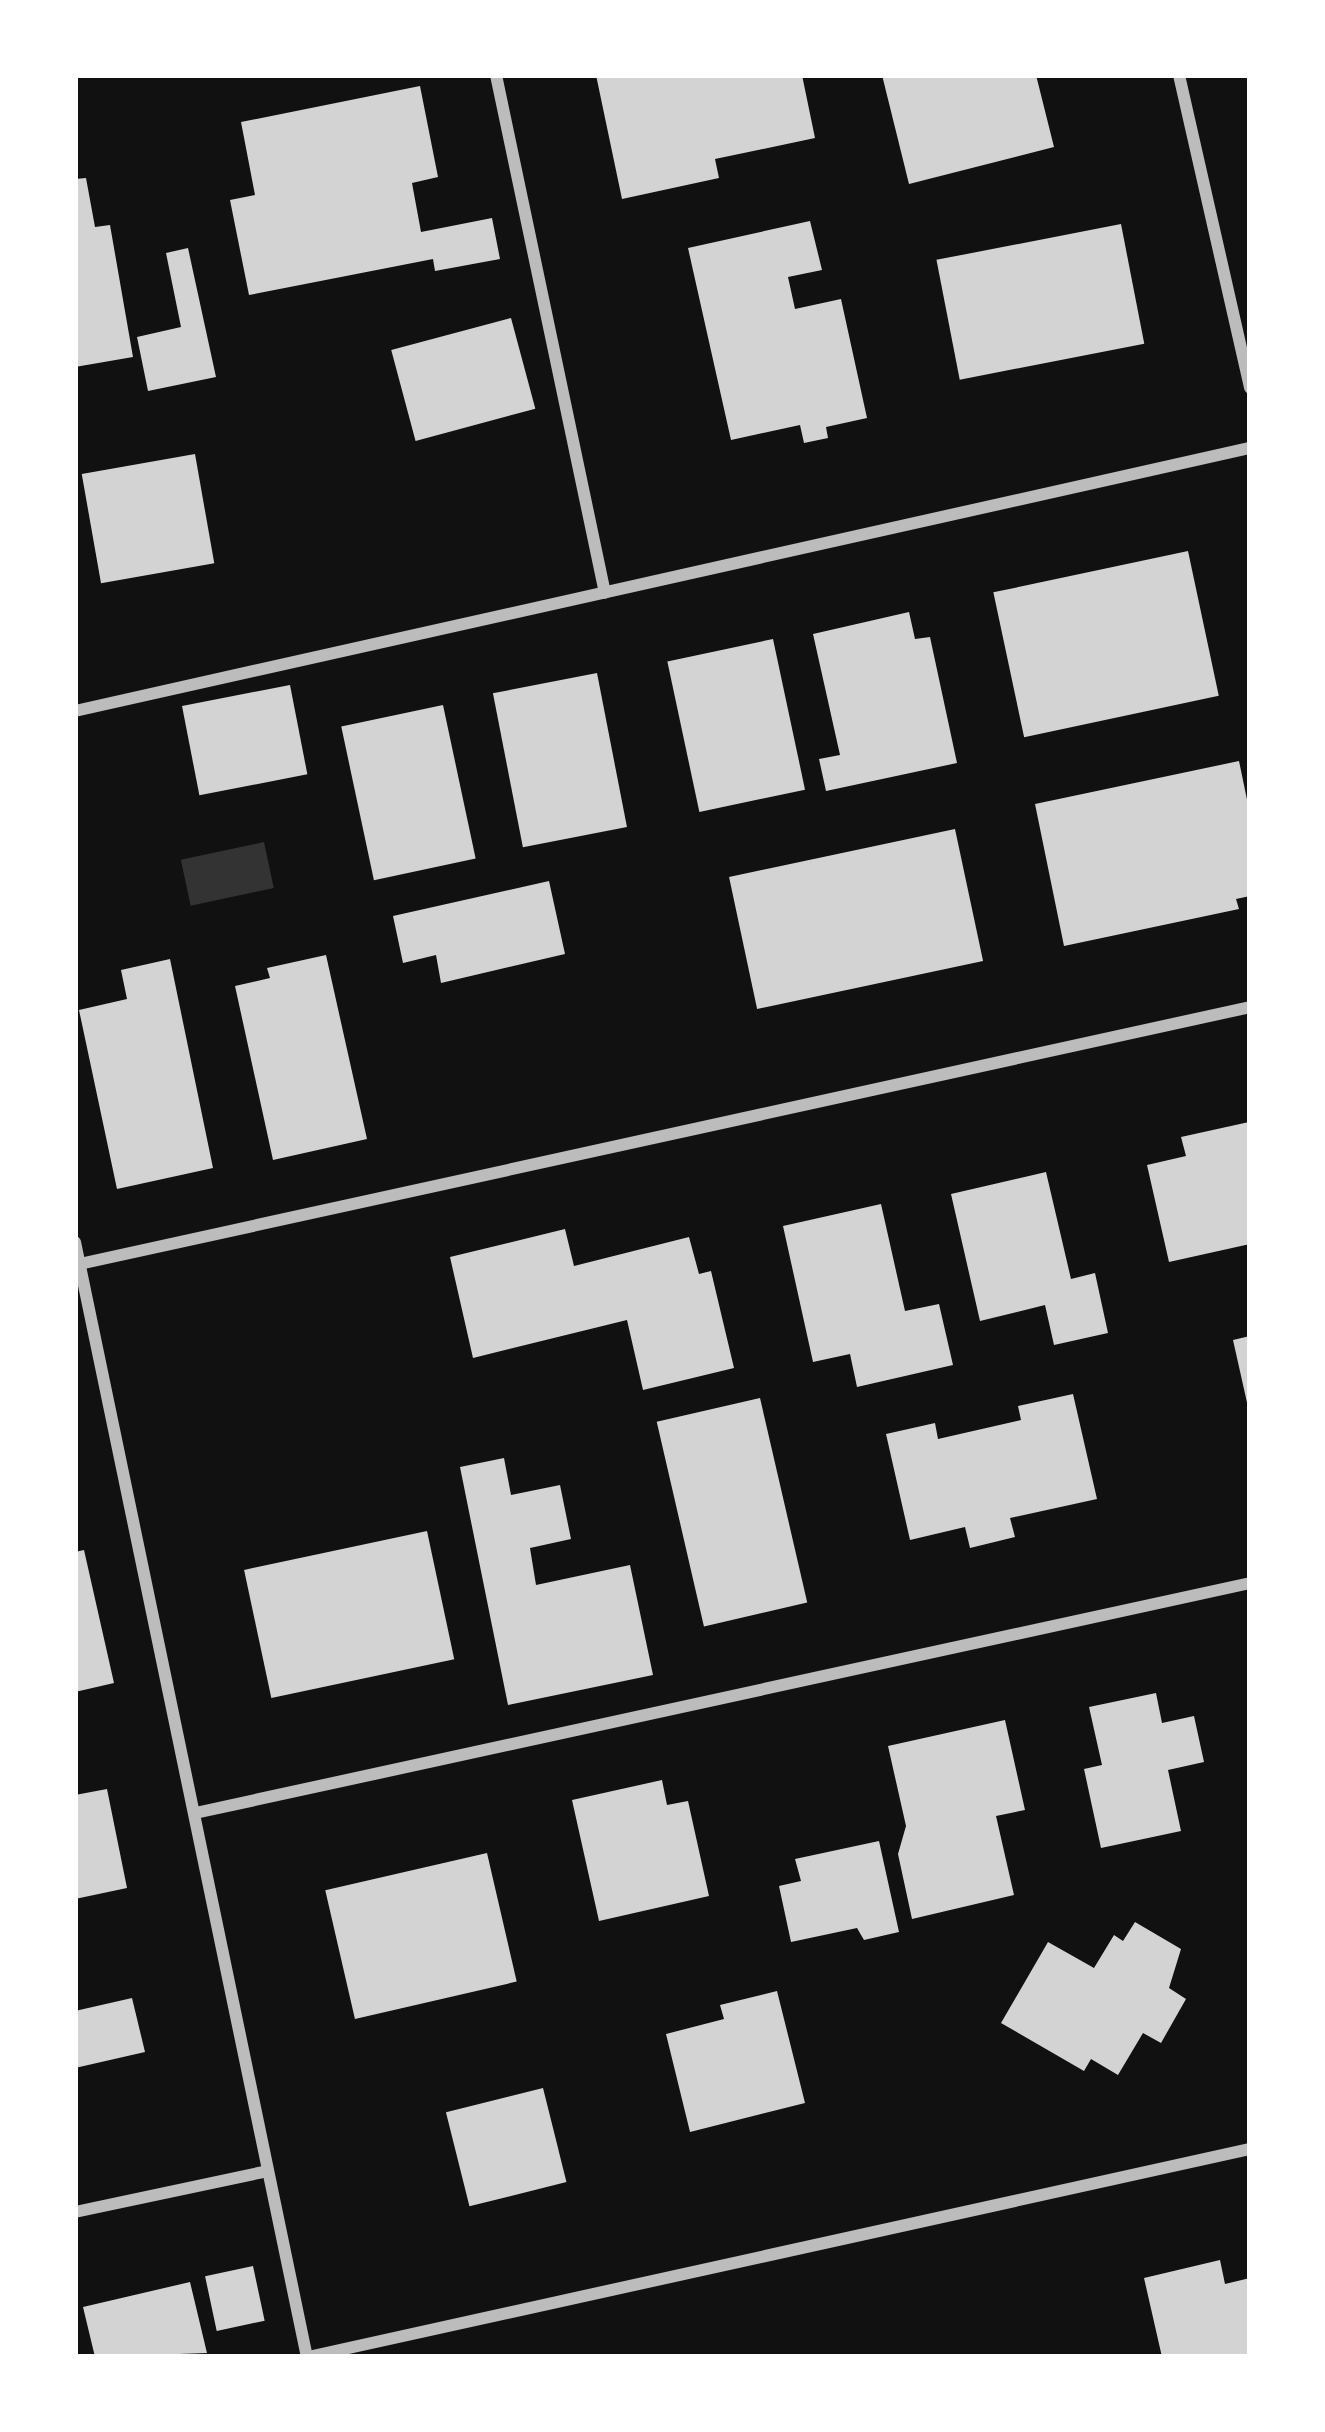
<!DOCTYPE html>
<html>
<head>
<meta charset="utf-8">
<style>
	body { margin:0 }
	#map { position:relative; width:1325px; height:2432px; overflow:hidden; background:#111; font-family:Poppins,sans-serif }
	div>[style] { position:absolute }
	.water>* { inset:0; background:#333; transform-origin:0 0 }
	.building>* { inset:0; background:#d3d3d3; transform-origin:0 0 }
	.minor>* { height:12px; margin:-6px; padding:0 6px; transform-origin:6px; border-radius:6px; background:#bcbcbc }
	span { translate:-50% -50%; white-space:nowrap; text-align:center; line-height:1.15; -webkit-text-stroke:9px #fff; paint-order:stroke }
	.frame { position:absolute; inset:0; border:78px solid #fff; pointer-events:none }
</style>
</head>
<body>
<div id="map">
	<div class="water">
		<i style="left:264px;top:842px;width:47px;height:85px;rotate:78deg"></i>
	</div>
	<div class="building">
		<i style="clip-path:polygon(596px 75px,802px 75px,815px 138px,715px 159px,719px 178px,622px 199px)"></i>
		<i style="clip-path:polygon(882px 75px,1036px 75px,1054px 147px,909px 184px)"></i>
		<i style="clip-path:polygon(420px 86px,438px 177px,412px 183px,421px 232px,492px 218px,500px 259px,435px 271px,433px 259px,249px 295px,230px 200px,255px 195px,241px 122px)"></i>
		<i style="clip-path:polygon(86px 178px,95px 227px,110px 225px,133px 357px,75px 367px,75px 179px)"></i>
		<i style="clip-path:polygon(810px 221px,822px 270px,788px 277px,795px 309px,841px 299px,867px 418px,826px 427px,828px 438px,804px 443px,800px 425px,731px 440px,688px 248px)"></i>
		<i style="left:1121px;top:224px;width:122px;height:188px;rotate:79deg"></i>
		<i style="clip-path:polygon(188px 248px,216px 377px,148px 391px,137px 337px,181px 327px,166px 253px)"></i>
		<i style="left:511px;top:318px;width:94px;height:124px;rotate:75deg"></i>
		<i style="left:195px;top:454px;width:111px;height:115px;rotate:80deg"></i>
		<i style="left:1188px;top:551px;width:148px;height:199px;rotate:78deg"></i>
		<i style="clip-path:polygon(909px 612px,915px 639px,930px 637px,957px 763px,826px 791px,819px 759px,840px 755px,813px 634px)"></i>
		<i style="left:773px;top:639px;width:154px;height:108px;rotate:78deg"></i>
		<i style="left:597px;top:673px;width:157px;height:106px;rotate:79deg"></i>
		<i style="left:290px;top:685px;width:91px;height:110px;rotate:79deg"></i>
		<i style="left:443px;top:705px;width:157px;height:104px;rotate:78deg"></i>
		<i style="clip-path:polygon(1239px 761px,1250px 814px,1250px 896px,1236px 899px,1239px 909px,1064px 946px,1035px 804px)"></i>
		<i style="left:955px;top:829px;width:135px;height:231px;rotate:78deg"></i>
		<i style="clip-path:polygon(549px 881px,565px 954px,441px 983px,436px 955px,403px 963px,393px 916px)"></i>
		<i style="clip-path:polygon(326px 955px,367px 1139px,273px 1160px,235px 986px,270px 978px,267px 968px)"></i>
		<i style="clip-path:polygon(170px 959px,213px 1168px,117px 1189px,79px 1010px,127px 999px,121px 970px)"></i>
		<i style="clip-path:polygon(1249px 1122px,1250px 1244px,1169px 1262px,1147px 1165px,1186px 1156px,1181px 1137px)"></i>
		<i style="clip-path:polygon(1046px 1172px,1071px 1279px,1095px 1273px,1108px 1333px,1054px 1345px,1045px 1305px,980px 1321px,951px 1194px)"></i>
		<i style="clip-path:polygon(881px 1204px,905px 1311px,939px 1304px,953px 1365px,857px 1387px,850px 1354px,813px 1362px,783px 1226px)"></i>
		<i style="clip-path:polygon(565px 1229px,574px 1266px,689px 1237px,699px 1274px,711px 1271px,734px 1368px,643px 1390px,627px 1320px,473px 1358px,450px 1257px)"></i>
		<i style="clip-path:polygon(1250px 1336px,1250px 1407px,1248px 1407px,1233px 1340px)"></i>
		<i style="clip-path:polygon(1073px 1394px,1097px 1499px,1010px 1518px,1015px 1537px,970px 1548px,965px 1527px,910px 1540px,886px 1434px,935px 1423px,938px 1439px,1021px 1420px,1018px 1406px)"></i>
		<i style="left:760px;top:1398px;width:210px;height:106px;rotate:77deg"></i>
		<i style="clip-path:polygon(504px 1458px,511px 1495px,560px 1485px,571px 1539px,530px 1548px,536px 1585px,630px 1565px,653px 1675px,508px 1705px,460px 1467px)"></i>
		<i style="left:427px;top:1531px;width:131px;height:187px;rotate:78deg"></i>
		<i style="clip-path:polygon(84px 1550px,114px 1683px,75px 1692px,75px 1552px)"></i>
		<i style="clip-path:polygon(1156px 1693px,1162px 1723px,1194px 1716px,1204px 1762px,1168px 1770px,1181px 1831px,1101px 1848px,1084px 1769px,1102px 1765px,1089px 1707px)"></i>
		<i style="clip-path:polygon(1005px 1720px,1025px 1810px,996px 1816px,1014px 1895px,912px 1919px,898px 1854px,906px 1826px,888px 1746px)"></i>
		<i style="clip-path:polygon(662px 1780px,667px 1805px,688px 1801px,709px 1896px,599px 1921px,572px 1800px)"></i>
		<i style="clip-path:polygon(107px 1789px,127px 1888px,75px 1899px,75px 1795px)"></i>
		<i style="clip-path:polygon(879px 1841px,899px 1932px,864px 1940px,857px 1928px,791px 1942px,779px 1886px,801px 1881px,795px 1859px)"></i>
		<i style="left:487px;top:1853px;width:132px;height:166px;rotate:77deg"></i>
		<i style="clip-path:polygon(1135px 1922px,1181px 1949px,1169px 1988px,1186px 1999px,1161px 2043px,1143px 2033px,1118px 2075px,1091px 2059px,1084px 2071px,1001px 2023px,1048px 1942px,1094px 1968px,1114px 1935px,1123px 1941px)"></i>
		<i style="clip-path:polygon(777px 1991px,805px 2103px,690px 2132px,666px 2034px,724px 2019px,720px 2005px)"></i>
		<i style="clip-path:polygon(132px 1998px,145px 2052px,75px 2068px,75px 2011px)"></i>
		<i style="left:543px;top:2088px;width:97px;height:100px;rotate:76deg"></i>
		<i style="clip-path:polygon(1220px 2260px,1225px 2284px,1250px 2278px,1250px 2357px,1162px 2357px,1144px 2278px)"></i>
		<i style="left:253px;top:2266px;width:56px;height:49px;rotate:78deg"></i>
		<i style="clip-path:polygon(190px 2282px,207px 2353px,95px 2357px,83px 2307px)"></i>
	</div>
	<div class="minor">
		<i style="left:496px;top:75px;width:529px;rotate:78.12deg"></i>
		<i style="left:1179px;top:75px;width:321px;rotate:77.2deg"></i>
		<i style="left:75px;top:711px;width:1204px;rotate:-12.62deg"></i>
		<i style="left:75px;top:1242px;width:1139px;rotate:78.25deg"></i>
		<i style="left:75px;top:1265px;width:1203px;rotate:-12.38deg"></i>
		<i style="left:200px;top:1812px;width:1075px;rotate:-12.3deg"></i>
		<i style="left:75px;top:2212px;width:197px;rotate:-12deg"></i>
		<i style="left:308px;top:2357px;width:965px;rotate:-12.45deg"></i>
	</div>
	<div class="frame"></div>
</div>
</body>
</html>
